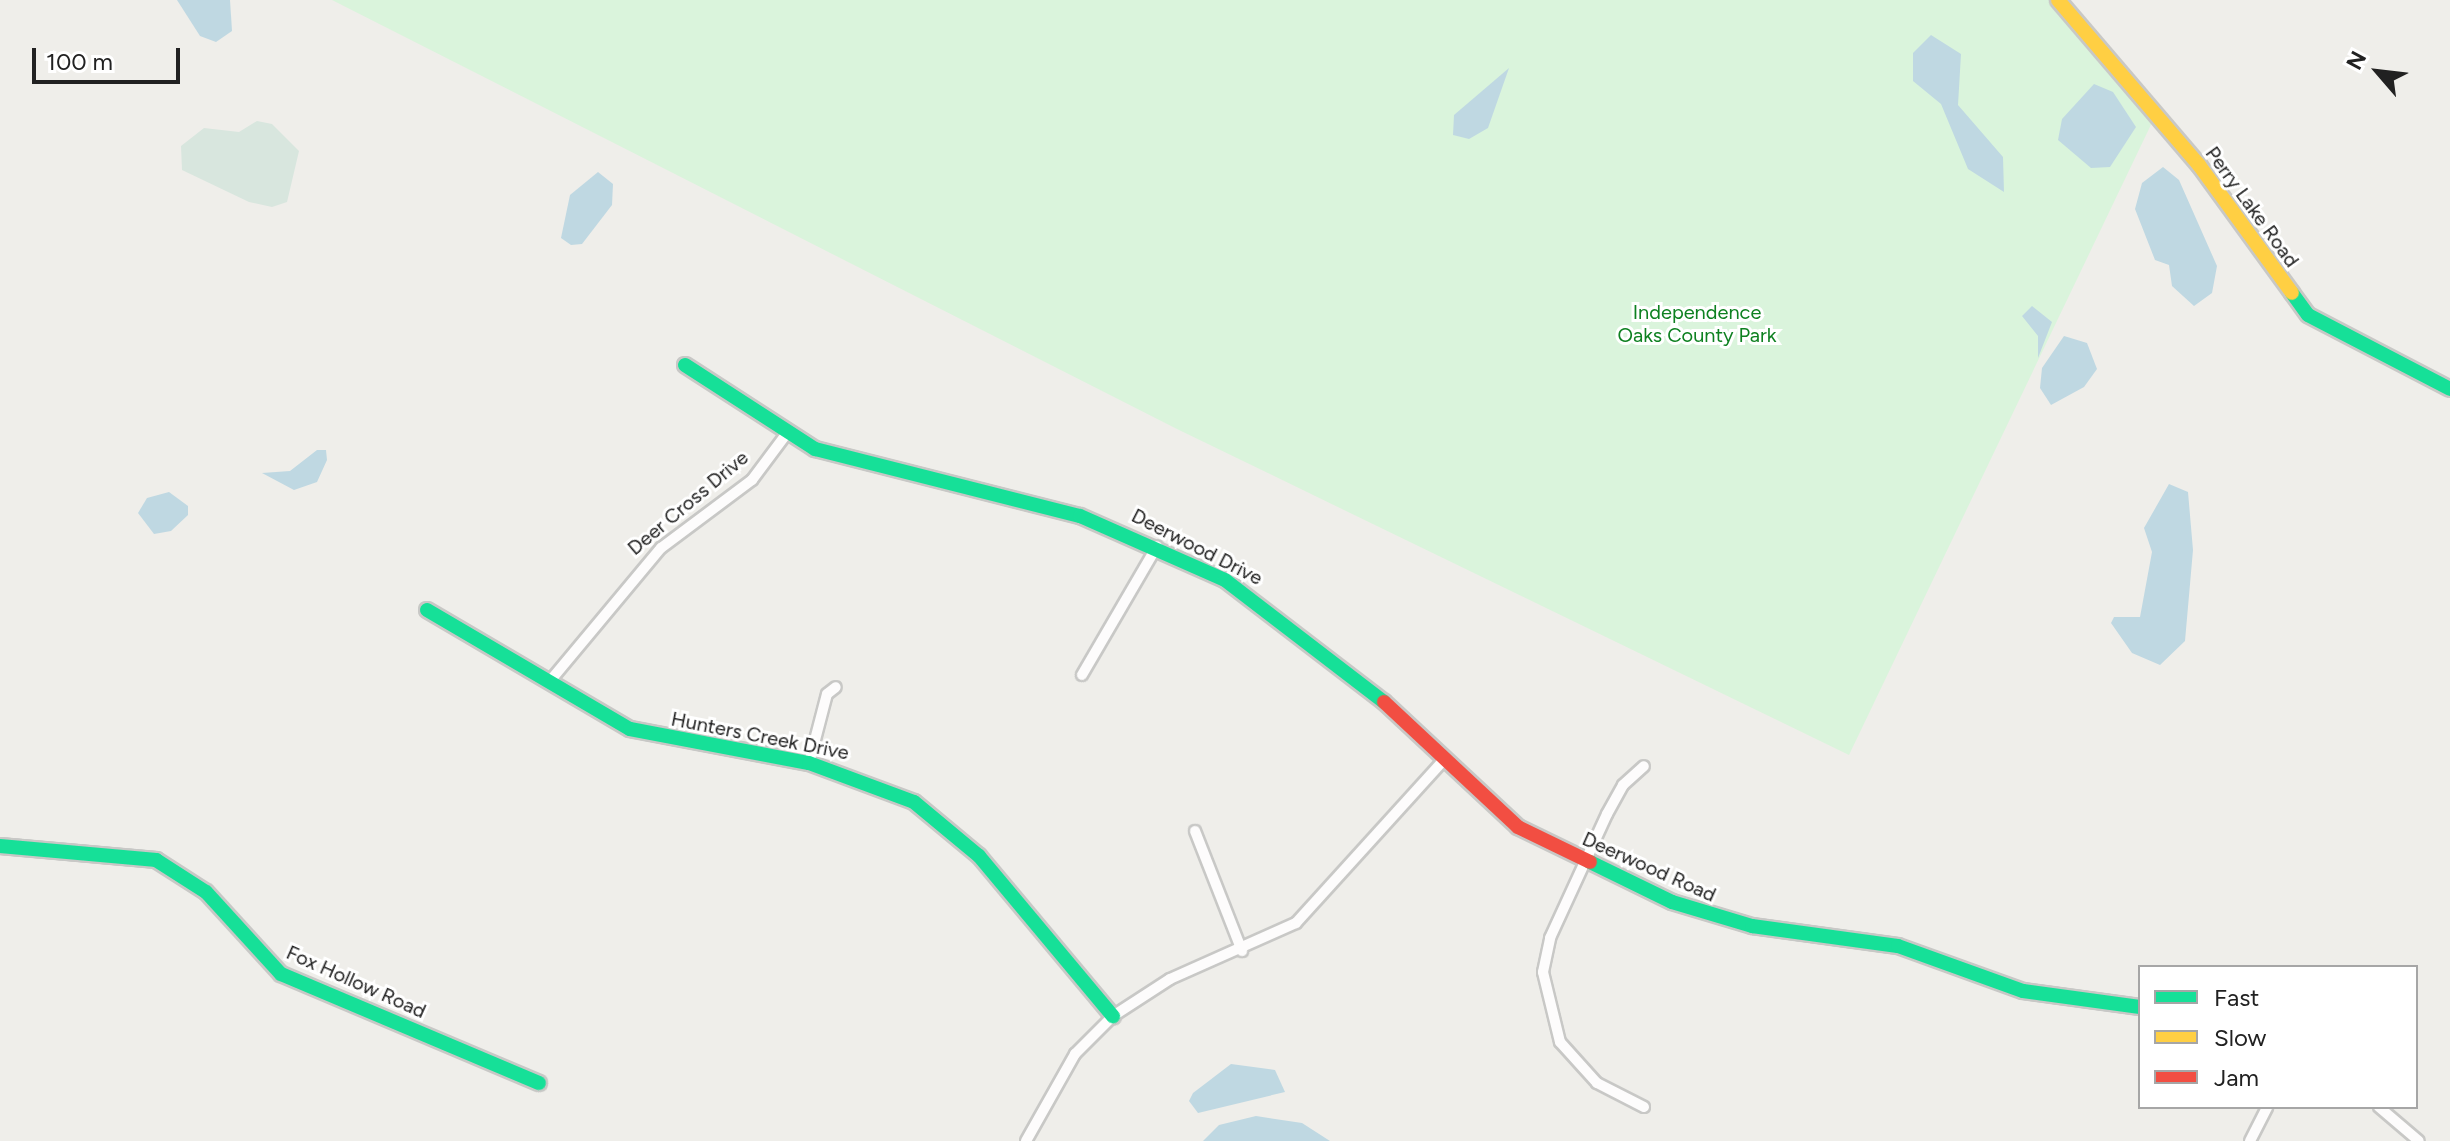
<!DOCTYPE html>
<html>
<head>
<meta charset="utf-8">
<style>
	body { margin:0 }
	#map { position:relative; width:2450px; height:1141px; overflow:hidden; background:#efeeea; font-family:Figtree,sans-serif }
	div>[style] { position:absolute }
	.wetland>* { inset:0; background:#d8e6de }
	.park>* { inset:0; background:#daf4dc }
	.water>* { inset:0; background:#bfd8e2 }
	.roads { filter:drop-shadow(2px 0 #c8c8c6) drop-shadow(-2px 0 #c8c8c6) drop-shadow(0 2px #c8c8c6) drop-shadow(0 -2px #c8c8c6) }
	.street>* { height:10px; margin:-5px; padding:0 5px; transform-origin:5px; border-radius:5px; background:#fdfcfc }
	.fast>* { height:14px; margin:-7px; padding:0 7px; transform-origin:7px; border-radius:7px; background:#16e098 }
	.slow>* { height:14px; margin:-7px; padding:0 7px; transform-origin:7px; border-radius:7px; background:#ffcf43 }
	.jam>* { height:14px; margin:-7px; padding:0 7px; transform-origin:7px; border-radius:7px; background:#f24e42 }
	span { translate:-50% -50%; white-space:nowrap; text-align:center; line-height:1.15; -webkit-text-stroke:6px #fff; paint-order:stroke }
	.street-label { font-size:20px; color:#212121 }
	.park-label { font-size:20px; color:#0e8121 }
	.legend { position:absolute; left:2138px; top:965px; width:280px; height:144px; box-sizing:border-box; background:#fff; border:2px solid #a6a6a6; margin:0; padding:10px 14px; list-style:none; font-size:24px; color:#212121 }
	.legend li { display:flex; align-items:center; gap:16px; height:40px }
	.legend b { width:40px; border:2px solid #a6a6a6 }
	.north { position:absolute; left:2338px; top:32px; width:80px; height:80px; -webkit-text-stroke:6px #fff; paint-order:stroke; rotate:298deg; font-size:22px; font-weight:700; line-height:32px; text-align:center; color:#212121 }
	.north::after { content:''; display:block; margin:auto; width:28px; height:36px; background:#212121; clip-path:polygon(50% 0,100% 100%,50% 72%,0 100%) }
	.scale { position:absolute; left:32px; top:48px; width:148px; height:36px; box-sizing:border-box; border:4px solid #212121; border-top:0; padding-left:10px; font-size:24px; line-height:28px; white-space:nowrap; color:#212121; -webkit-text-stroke:6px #fff; paint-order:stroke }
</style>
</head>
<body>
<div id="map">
	<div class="wetland">
		<i style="clip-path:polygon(257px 121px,272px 124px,299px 151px,287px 202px,272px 207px,249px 202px,182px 170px,181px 146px,204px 128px,239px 132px)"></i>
	</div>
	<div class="park">
		<i style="clip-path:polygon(332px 0,2060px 0,2159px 108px,1849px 755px,1177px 429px)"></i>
	</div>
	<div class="water">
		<i style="clip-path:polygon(177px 0,230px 0,232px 31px,216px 42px,200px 36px)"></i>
		<i style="clip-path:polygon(1931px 35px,1961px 54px,1958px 105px,2003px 157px,2004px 192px,1968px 169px,1941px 104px,1913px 81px,1913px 53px)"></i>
		<i style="clip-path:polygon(1509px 68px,1488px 128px,1469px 139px,1453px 135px,1454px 115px)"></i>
		<i style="clip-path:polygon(2094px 84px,2113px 92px,2136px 127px,2110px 167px,2091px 168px,2058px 140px,2062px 119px)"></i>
		<i style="clip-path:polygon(2163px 167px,2179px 180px,2217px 266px,2212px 293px,2194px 306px,2172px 286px,2169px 265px,2155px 260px,2135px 209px,2142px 183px)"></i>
		<i style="clip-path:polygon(598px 172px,613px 184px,612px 205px,582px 244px,571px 245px,561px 238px,570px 195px)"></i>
		<i style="clip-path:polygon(2032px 306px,2052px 322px,2038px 358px,2038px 336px,2022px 316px)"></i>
		<i style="clip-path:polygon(2064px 336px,2087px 343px,2097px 369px,2084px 387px,2051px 405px,2040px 388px,2042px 368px)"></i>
		<i style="clip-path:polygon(317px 450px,326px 450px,327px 460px,317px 482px,294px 490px,262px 473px,290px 471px)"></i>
		<i style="clip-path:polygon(2169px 484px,2188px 492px,2193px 550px,2185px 641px,2160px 665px,2132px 653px,2111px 623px,2114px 617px,2140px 617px,2152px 552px,2144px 528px)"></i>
		<i style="clip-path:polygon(169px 492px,188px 506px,188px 515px,171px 531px,154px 534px,138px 513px,147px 498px)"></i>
		<i style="clip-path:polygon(1231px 1064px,1275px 1070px,1285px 1092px,1198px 1113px,1189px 1101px,1193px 1093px)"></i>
		<i style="clip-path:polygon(1256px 1116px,1302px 1123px,1330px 1141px,1203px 1141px,1219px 1125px)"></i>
	</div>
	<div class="roads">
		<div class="street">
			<i style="left:1082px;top:675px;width:149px;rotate:-59.8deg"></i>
			<i style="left:550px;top:681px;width:173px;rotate:-50.2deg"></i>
			<i style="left:661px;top:548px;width:114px;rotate:-36.8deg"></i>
			<i style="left:752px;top:480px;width:59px;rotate:-53.3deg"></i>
			<i style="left:809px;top:763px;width:71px;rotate:-75.4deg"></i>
			<i style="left:827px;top:694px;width:11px;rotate:-38deg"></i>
			<i style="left:1195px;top:831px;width:129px;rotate:68.6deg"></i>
			<i style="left:1644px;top:1107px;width:53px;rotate:-152.9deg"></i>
			<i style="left:1597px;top:1083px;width:55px;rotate:-132.1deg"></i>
			<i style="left:1560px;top:1042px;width:72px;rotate:-103.7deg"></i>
			<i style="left:1543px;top:972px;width:35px;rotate:-78deg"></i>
			<i style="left:1550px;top:938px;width:136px;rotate:-65.3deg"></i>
			<i style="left:1607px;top:814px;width:33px;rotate:-61deg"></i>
			<i style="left:1623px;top:785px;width:28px;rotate:-42deg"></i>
			<i style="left:2379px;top:1107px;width:52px;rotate:40.4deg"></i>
			<i style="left:1026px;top:1141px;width:100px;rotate:-60.6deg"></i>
			<i style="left:1075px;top:1054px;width:54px;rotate:-45deg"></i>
			<i style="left:1113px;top:1016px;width:68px;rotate:-33deg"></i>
			<i style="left:1170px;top:979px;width:138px;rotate:-24deg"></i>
			<i style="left:1296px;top:923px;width:219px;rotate:-47.8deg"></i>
			<i style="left:2250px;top:1141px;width:38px;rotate:-63deg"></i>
		</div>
		<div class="fast">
			<i style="left:2292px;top:293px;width:27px;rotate:54deg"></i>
			<i style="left:2308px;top:315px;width:160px;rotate:27.5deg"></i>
			<i style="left:685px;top:365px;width:155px;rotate:32.9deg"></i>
			<i style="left:815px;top:449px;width:273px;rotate:14.2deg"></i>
			<i style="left:1080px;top:516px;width:158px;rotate:23.8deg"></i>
			<i style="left:1225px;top:580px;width:200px;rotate:37.5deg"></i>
			<i style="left:427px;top:610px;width:235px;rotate:30.4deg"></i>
			<i style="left:630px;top:729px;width:182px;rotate:10.8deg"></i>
			<i style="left:809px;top:763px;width:112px;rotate:20.4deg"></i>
			<i style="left:914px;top:802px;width:85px;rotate:39.7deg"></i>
			<i style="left:979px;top:856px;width:209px;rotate:50.1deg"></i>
			<i style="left:0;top:846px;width:157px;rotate:5.1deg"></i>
			<i style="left:156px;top:860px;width:59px;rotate:32.6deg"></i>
			<i style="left:206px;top:892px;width:111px;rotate:47.6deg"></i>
			<i style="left:281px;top:974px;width:280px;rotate:22.9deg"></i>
			<i style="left:1590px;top:862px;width:91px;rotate:26deg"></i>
			<i style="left:1672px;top:902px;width:84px;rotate:16.7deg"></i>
			<i style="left:1752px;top:926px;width:147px;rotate:7.8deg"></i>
			<i style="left:1898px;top:946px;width:133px;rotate:19.8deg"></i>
			<i style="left:2023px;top:991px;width:118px;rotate:7.8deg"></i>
		</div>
		<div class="slow">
			<i style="left:2058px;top:0;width:217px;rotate:49.5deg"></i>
			<i style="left:2199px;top:165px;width:158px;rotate:54deg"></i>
		</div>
		<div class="jam">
			<i style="left:1384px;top:702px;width:183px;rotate:43deg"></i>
			<i style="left:1518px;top:827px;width:80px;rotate:25.9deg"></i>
		</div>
	</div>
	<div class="street-label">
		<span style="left:2252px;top:207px;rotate:54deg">Perry Lake Road</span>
		<span style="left:688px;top:503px;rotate:-40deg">Deer Cross Drive</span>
		<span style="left:1197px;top:547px;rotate:27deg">Deerwood Drive</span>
		<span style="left:760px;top:736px;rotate:11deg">Hunters Creek Drive</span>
		<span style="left:1649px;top:867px;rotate:24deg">Deerwood Road</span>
		<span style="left:356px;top:982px;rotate:24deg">Fox Hollow Road</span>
	</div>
	<div class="park-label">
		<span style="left:1697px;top:324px">Independence<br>Oaks County Park</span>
	</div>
	<ul class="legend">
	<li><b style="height:10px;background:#16e098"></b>Fast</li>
	<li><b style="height:10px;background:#ffcf43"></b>Slow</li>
	<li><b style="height:10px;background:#f24e42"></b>Jam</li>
	</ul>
	<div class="north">N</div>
	<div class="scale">100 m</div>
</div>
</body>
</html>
